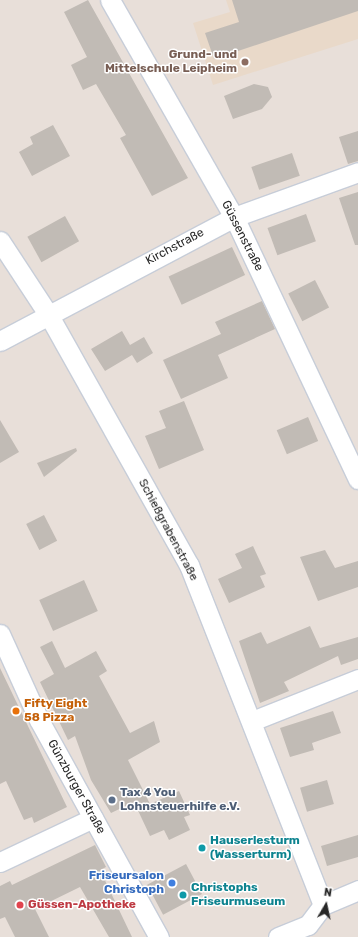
<!DOCTYPE html>
<html>
<head>
<meta charset="utf-8">
<style>
	body { margin:0 }
	#map { position:relative; width:358px; height:937px; overflow:hidden; background:#e8dfd9; font-family:Rubik,sans-serif }
	div>[style] { position:absolute }
	.education>* { inset:0; background:#e9d9c9 }
	.building>* { inset:0; background:#c1bbb5; transform-origin:0 0 }
	.roads { filter:drop-shadow(1px 0 #c7cdd8) drop-shadow(-1px 0 #c7cdd8) drop-shadow(0 1px #c7cdd8) drop-shadow(0 -1px #c7cdd8) }
	.minor>* { height:19px; margin:-9.5px; padding:0 9.5px; transform-origin:9.5px; border-radius:9.5px; background:#fff }
	.dots>* { width:11px; height:11px; translate:-50% -50%; box-sizing:border-box; border:2px solid #fff; border-radius:50% }
	span { translate:-50% -50%; white-space:nowrap; text-align:center; line-height:1.15; -webkit-text-stroke:3px #fff; paint-order:stroke }
	.education-label { font-size:12px; color:#785e54; font-weight:700 }
	.right { translate:-100% -50%; text-align:right }
	.street-label { font-size:12px; color:#272727 }
	.food-label { font-size:12px; color:#c56008; font-weight:700 }
	.left { translate:0 -50%; text-align:left }
	.service-label { font-size:12px; color:#4e5e75; font-weight:700 }
	.culture-label { font-size:12px; color:#0d838f; font-weight:700 }
	.shop-label { font-size:12px; color:#366cbe; font-weight:700 }
	.health-label { font-size:12px; color:#be3a42; font-weight:700 }
	.north { position:absolute; left:306px; top:885px; width:40px; height:40px; -webkit-text-stroke:3px #fff; paint-order:stroke; rotate:9deg; font-size:11px; font-weight:700; line-height:16px; text-align:center; color:#272727 }
	.north::after { content:''; display:block; margin:auto; width:14px; height:18px; background:#272727; clip-path:polygon(50% 0,100% 100%,50% 72%,0 100%) }
</style>
</head>
<body>
<div id="map">
	<div class="education">
		<i style="clip-path:polygon(226px 0,358px 0,358px 39px,213px 85px,193px 23px,230px 12px)"></i>
	</div>
	<div class="building">
		<i style="clip-path:polygon(88px 0,188px 178px,152px 196px,120px 138px,126px 135px,96px 84px,83px 90px,71px 65px,87px 57px,64px 12px)"></i>
		<i style="clip-path:polygon(232px 0,358px 0,358px 11px,214px 59px,205px 33px,239px 22px)"></i>
		<i style="clip-path:polygon(254px 84px,268px 87px,272px 97px,262px 109px,233px 119px,224px 96px)"></i>
		<i style="clip-path:polygon(53px 125px,70px 156px,32px 176px,19px 152px,33px 144px,30px 137px)"></i>
		<i style="clip-path:polygon(358px 131px,358px 161px,348px 164px,339px 137px)"></i>
		<i style="left:292px;top:153px;width:24px;height:43px;rotate:71deg"></i>
		<i style="clip-path:polygon(358px 192px,358px 245px,355px 245px,339px 198px)"></i>
		<i style="left:306px;top:214px;width:29px;height:41px;rotate:70deg"></i>
		<i style="left:65px;top:216px;width:29px;height:43px;rotate:61deg"></i>
		<i style="left:232px;top:247px;width:31px;height:70px;rotate:65deg"></i>
		<i style="left:315px;top:280px;width:31px;height:30px;rotate:63deg"></i>
		<i style="clip-path:polygon(262px 301px,275px 329px,218px 355px,228px 378px,181px 399px,163px 360px,221px 334px,215px 322px)"></i>
		<i style="clip-path:polygon(122px 331px,130px 345px,144px 337px,153px 353px,137px 363px,132px 355px,105px 371px,91px 349px)"></i>
		<i style="clip-path:polygon(184px 401px,204px 450px,159px 469px,145px 436px,166px 428px,159px 411px)"></i>
		<i style="left:308px;top:417px;width:26px;height:34px;rotate:67deg"></i>
		<i style="clip-path:polygon(0 420px,19px 452px,0 463px)"></i>
		<i style="clip-path:polygon(76px 448px,77px 451px,44px 477px,37px 463px)"></i>
		<i style="left:44px;top:515px;width:29px;height:20px;rotate:63deg"></i>
		<i style="clip-path:polygon(253px 546px,266px 574px,260px 576px,265px 587px,229px 603px,218px 579px,242px 568px,235px 554px)"></i>
		<i style="clip-path:polygon(325px 550px,335px 568px,358px 561px,358px 587px,318px 601px,300px 557px)"></i>
		<i style="left:84px;top:580px;width:34px;height:49px;rotate:66deg"></i>
		<i style="clip-path:polygon(310px 626px,320px 648px,358px 637px,358px 659px,341px 665px,338px 656px,284px 682px,289px 691px,260px 703px,239px 641px,261px 632px,267px 644px)"></i>
		<i style="clip-path:polygon(52px 641px,65px 668px,96px 651px,107px 671px,99px 676px,130px 733px,154px 721px,160px 742px,128px 760px,150px 804px,179px 791px,190px 815px,184px 817px,190px 830px,169px 840px,164px 830px,150px 836px,134px 802px,111px 813px,91px 780px,75px 736px,68px 740px,40px 682px,54px 674px,40px 647px)"></i>
		<i style="clip-path:polygon(0 668px,67px 807px,34px 823px,32px 817px,24px 820px,6px 781px,0 784px)"></i>
		<i style="clip-path:polygon(333px 711px,341px 733px,312px 743px,314px 750px,290px 757px,280px 728px)"></i>
		<i style="left:327px;top:780px;width:25px;height:28px;rotate:74deg"></i>
		<i style="clip-path:polygon(358px 835px,358px 857px,327px 866px,321px 846px)"></i>
		<i style="clip-path:polygon(95px 845px,106px 867px,100px 870px,132px 937px,109px 937px,80px 887px,35px 909px,49px 937px,15px 937px,5px 917px,0 919px,0 886px,10px 881px,12px 885px)"></i>
		<i style="left:186px;top:864px;width:34px;height:44px;rotate:62deg"></i>
	</div>
	<div class="roads">
		<div class="minor">
			<i style="left:110px;top:0;width:250px;rotate:60.3deg"></i>
			<i style="left:234px;top:217px;width:290px;rotate:64.7deg"></i>
			<i style="left:0;top:241px;width:87px;rotate:56.7deg"></i>
			<i style="left:48px;top:314px;width:288px;rotate:60.7deg"></i>
			<i style="left:189px;top:565px;width:365px;rotate:68.5deg"></i>
			<i style="left:0;top:341px;width:265px;rotate:-27.9deg"></i>
			<i style="left:234px;top:217px;width:132px;rotate:-19.9deg"></i>
			<i style="left:0;top:634px;width:94px;rotate:65.6deg"></i>
			<i style="left:39px;top:720px;width:248px;rotate:61.1deg"></i>
			<i style="left:252px;top:721px;width:114px;rotate:-21.6deg"></i>
			<i style="left:0;top:862px;width:103px;rotate:-25.3deg"></i>
			<i style="left:278px;top:937px;width:32px;rotate:-22deg"></i>
			<i style="left:308px;top:925px;width:25px;rotate:-53deg"></i>
			<i style="left:323px;top:905px;width:38px;rotate:-23deg"></i>
		</div>
	</div>
	<div class="dots">
		<i style="left:245px;top:62px;background:#8d6e63"></i>
		<i style="left:16px;top:711px;background:#e8710a"></i>
		<i style="left:112px;top:800px;background:#5c6f8a"></i>
		<i style="left:202px;top:848px;background:#0f9aa8"></i>
		<i style="left:172px;top:883px;background:#3f7fe0"></i>
		<i style="left:183px;top:895px;background:#0f9aa8"></i>
		<i style="left:20px;top:905px;background:#e0444e"></i>
	</div>
	<div class="education-label">
		<span class="right" style="left:237px;top:62px">Grund- und<br>Mittelschule Leipheim</span>
	</div>
	<div class="street-label">
		<span style="left:242px;top:236px;rotate:63deg">Güssenstraße</span>
		<span style="left:175px;top:247px;rotate:-28deg">Kirchstraße</span>
		<span style="left:168px;top:530px;rotate:62deg">Schießgrabenstraße</span>
		<span style="left:76px;top:787px;rotate:61deg">Günzburger Straße</span>
	</div>
	<div class="food-label">
		<span class="left" style="left:24px;top:711px">Fifty Eight<br>58 Pizza</span>
	</div>
	<div class="service-label">
		<span class="left" style="left:120px;top:800px">Tax 4 You<br>Lohnsteuerhilfe e.V.</span>
	</div>
	<div class="culture-label">
		<span class="left" style="left:210px;top:848px">Hauserlesturm<br>(Wasserturm)</span>
		<span class="left" style="left:191px;top:895px">Christophs<br>Friseurmuseum</span>
	</div>
	<div class="shop-label">
		<span class="right" style="left:164px;top:883px">Friseursalon<br>Christoph</span>
	</div>
	<div class="health-label">
		<span class="left" style="left:28px;top:905px">Güssen-Apotheke</span>
	</div>
	<div class="north">N</div>
</div>
</body>
</html>
